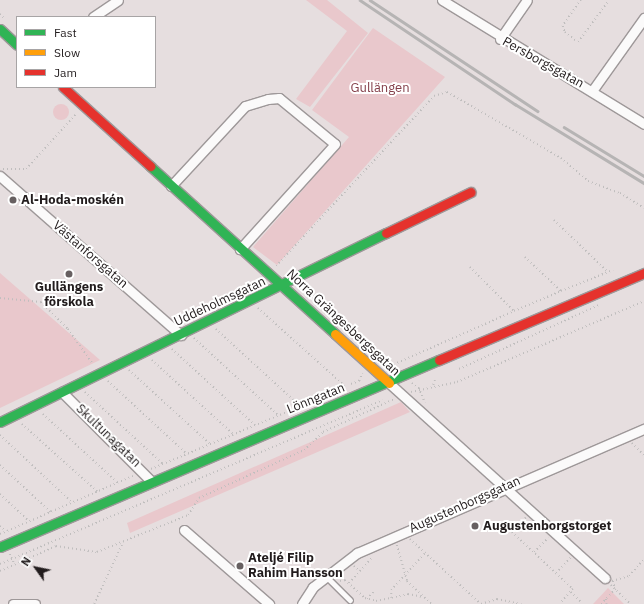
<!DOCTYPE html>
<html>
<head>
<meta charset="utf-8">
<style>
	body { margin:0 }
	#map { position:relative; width:644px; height:604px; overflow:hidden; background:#e6dedf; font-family:"IBM Plex Sans",sans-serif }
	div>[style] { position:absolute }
	.green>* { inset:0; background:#e9c8cc }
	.round { border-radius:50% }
	.path>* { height:1.5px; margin-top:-0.75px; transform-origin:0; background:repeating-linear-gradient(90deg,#c0bebe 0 1px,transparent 0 4px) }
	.roads { filter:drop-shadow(1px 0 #9e9899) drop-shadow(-1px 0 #9e9899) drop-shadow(0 1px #9e9899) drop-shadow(0 -1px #9e9899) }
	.lane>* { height:4.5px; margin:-2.25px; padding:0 2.25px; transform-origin:2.25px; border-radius:2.25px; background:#fbfafa }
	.street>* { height:9px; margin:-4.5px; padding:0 4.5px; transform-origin:4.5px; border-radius:4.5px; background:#fbfafa }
	.fast>* { height:9px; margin:-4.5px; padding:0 4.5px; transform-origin:4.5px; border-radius:4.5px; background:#30b455 }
	.slow>* { height:9px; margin:-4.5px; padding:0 4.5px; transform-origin:4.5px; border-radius:4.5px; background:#ff9f0a }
	.jam>* { height:9px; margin:-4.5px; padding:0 4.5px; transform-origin:4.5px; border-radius:4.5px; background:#e5322d }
	.rail>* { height:2.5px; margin:-1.25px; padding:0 1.25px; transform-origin:1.25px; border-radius:1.25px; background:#b6b4b4 }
	.dots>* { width:11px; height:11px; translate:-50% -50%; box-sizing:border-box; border:2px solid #fff; border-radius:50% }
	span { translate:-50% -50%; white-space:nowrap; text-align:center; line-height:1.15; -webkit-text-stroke:4px #fff; paint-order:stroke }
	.street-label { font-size:13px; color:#221c1d }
	.park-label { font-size:13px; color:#833e49 }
	.poi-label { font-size:13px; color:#221c1d; font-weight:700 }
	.left { translate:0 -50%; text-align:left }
	.legend { position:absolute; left:16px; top:16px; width:140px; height:72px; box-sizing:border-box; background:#fff; border:1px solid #a7a4a5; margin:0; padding:5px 7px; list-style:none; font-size:12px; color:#221c1d }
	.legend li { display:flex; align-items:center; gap:8px; height:20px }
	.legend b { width:20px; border:1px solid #a7a4a5 }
	.north { position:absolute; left:16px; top:548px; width:40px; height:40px; -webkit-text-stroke:3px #fff; paint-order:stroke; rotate:303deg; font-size:11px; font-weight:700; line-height:16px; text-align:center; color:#221c1d }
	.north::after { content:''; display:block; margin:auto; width:14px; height:18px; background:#221c1d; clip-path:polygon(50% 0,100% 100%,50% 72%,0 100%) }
</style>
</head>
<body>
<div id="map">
	<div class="green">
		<i style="clip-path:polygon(306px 0,327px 0,368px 33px,310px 107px,296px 99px,347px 31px)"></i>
		<i style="clip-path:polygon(373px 28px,445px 77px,277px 265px,253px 247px,349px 137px,312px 110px)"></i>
		<i class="round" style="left:53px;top:104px;width:16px;height:16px"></i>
		<i style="clip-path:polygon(0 273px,100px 360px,0 408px)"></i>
		<i style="clip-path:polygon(401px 402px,410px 412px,130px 533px,127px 523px)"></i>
		<i style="clip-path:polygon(608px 588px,624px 604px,593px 604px)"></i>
	</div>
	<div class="path">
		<i style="left:581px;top:0;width:32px;rotate:125deg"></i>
		<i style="left:563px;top:26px;width:6px;rotate:72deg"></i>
		<i style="left:565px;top:32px;width:16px;rotate:38deg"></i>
		<i style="left:578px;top:42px;width:52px;rotate:-53.6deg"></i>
		<i style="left:0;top:14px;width:7px;rotate:45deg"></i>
		<i style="left:3px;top:169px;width:23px"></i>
		<i style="left:26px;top:169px;width:74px;rotate:-47.7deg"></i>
		<i style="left:554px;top:220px;width:74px;rotate:43.9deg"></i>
		<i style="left:525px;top:257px;width:50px;rotate:43.4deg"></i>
		<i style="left:561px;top:291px;width:56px;rotate:-22deg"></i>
		<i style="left:276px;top:266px;width:232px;rotate:-47.1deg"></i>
		<i style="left:434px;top:96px;width:14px;rotate:-17deg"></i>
		<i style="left:447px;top:92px;width:132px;rotate:30.1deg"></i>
		<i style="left:561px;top:158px;width:35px;rotate:40deg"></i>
		<i style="left:588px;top:181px;width:34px;rotate:21deg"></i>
		<i style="left:620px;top:193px;width:28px;rotate:32deg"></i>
		<i style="left:470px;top:267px;width:62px;rotate:45deg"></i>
		<i style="left:514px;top:311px;width:51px;rotate:-23.1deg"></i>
		<i style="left:0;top:298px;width:41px;rotate:5.6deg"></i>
		<i style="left:41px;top:302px;width:38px;rotate:45deg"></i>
		<i style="left:68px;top:329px;width:43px;rotate:54.5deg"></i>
		<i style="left:258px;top:308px;width:118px;rotate:41.9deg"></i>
		<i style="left:327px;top:311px;width:87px;rotate:40.8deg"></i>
		<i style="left:216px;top:329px;width:114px;rotate:42.5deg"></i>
		<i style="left:194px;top:338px;width:114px;rotate:42.5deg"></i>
		<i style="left:172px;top:349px;width:113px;rotate:42.5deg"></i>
		<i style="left:152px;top:360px;width:110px;rotate:42.4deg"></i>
		<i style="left:390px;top:366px;width:136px;rotate:-23.9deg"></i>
		<i style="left:459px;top:369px;width:154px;rotate:-24.6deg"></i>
		<i style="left:129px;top:370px;width:110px;rotate:42.4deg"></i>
		<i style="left:108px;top:381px;width:108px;rotate:42.7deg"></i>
		<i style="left:412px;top:383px;width:9px;rotate:36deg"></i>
		<i style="left:419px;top:388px;width:16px;rotate:68deg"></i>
		<i style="left:351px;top:384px;width:9px;rotate:-21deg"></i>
		<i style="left:359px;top:381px;width:8px;rotate:-67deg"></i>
		<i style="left:433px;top:385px;width:5px;rotate:-68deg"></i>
		<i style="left:85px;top:392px;width:106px;rotate:42.7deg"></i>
		<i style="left:411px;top:392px;width:47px;rotate:-12.3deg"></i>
		<i style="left:457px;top:382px;width:204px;rotate:-23.4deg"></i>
		<i style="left:43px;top:414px;width:102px;rotate:42.6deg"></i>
		<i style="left:22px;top:424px;width:102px;rotate:41.8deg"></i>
		<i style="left:0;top:435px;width:100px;rotate:43deg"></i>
		<i style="left:632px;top:443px;width:17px;rotate:45deg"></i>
		<i style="left:0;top:465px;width:69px;rotate:42.7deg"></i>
		<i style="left:151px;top:469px;width:193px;rotate:-22.8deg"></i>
		<i style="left:0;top:494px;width:40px;rotate:43deg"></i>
		<i style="left:526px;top:518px;width:20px;rotate:135deg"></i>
		<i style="left:512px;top:532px;width:83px;rotate:43.1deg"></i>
		<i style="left:573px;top:589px;width:20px;rotate:131deg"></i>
		<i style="left:0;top:526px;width:8px;rotate:40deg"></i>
		<i style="left:507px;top:527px;width:7px;rotate:45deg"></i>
		<i style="left:0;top:534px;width:145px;rotate:-23.6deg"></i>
		<i style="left:410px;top:539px;width:96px;rotate:42.5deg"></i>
		<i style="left:397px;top:545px;width:37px;rotate:74deg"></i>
		<i style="left:407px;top:581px;width:34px;rotate:43deg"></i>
		<i style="left:534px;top:552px;width:20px;rotate:-45deg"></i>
		<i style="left:10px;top:554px;width:12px;rotate:66deg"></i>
		<i style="left:0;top:564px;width:416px;rotate:-23.2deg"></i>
		<i style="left:354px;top:566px;width:8px;rotate:40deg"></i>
		<i style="left:0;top:571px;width:61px;rotate:-24.1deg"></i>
		<i style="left:56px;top:546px;width:41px;rotate:8.3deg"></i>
		<i style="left:97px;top:552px;width:98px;rotate:-22.1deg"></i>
		<i style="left:188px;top:515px;width:20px;rotate:-57deg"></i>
		<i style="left:199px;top:498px;width:115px;rotate:-24.6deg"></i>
		<i style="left:304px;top:450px;width:26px;rotate:-43deg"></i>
		<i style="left:323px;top:432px;width:78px;rotate:-24.9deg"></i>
		<i style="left:556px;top:573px;width:21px;rotate:-47deg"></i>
		<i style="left:340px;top:581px;width:5px;rotate:-11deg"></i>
		<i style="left:345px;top:580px;width:27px;rotate:42deg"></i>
		<i style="left:365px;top:598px;width:11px;rotate:15deg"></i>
		<i style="left:376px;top:601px;width:33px;rotate:-12deg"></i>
		<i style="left:408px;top:594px;width:16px;rotate:11deg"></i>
		<i style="left:612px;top:581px;width:18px;rotate:-16deg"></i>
		<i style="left:629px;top:576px;width:23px;rotate:-49deg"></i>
		<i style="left:613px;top:581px;width:8px;rotate:76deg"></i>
		<i style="left:349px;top:583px;width:36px;rotate:-48deg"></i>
		<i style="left:611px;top:585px;width:28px;rotate:44deg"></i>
		<i style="left:571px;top:592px;width:14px;rotate:45deg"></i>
		<i style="left:391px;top:598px;width:8px;rotate:-90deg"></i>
		<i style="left:391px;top:590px;width:50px;rotate:-47.4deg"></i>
		<i style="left:367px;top:599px;width:11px;rotate:-49deg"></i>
		<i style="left:606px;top:599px;width:5px;rotate:79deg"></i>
		<i style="left:94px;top:604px;width:68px;rotate:-64.9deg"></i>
		<i style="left:481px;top:604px;width:17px;rotate:-17deg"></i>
		<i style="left:497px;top:599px;width:25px;rotate:12deg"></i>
		<i style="left:601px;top:604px;width:21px;rotate:-47deg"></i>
	</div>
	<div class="roads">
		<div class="lane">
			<i style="left:326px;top:576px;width:34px;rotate:45deg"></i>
		</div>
		<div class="street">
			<i style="left:442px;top:0;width:237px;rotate:31.5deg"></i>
			<i style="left:93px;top:17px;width:30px;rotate:-34deg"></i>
			<i style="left:500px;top:39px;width:47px;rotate:-55.3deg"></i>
			<i style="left:592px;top:91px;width:90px;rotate:-54.5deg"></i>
			<i style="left:0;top:176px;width:241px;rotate:41.3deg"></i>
			<i style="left:171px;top:186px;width:109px;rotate:-47.2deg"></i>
			<i style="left:245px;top:106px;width:24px;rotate:-17deg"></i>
			<i style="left:268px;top:99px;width:11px;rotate:-5deg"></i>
			<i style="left:279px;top:98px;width:72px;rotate:39.4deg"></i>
			<i style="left:335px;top:144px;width:142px;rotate:132.1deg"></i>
			<i style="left:389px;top:383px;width:291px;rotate:42.1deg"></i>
			<i style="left:62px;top:392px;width:127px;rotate:45deg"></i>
			<i style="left:184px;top:530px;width:113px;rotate:41deg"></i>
			<i style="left:13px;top:604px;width:22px"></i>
			<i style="left:302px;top:604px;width:20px;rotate:-57deg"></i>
			<i style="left:313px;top:587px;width:56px;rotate:-37.7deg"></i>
			<i style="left:357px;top:553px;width:313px;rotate:-23.4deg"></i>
		</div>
		<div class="fast">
			<i style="left:0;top:29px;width:23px;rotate:43deg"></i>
			<i style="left:150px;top:166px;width:250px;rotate:42.2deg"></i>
			<i style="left:0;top:422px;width:430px;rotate:-26.1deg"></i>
			<i style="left:0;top:547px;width:477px;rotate:-23.1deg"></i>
		</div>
		<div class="slow">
			<i style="left:335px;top:334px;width:73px;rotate:42.2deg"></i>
		</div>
		<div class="jam">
			<i style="left:63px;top:87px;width:118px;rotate:42.2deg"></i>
			<i style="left:386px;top:233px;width:94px;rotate:-25.8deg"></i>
			<i style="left:439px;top:360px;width:223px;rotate:-23deg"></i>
		</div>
	</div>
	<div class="rail">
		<i style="left:360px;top:0;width:187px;rotate:33.9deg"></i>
		<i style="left:515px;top:104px;width:151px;rotate:31.5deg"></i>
		<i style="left:370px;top:0;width:201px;rotate:33.5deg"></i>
		<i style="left:564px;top:127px;width:94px;rotate:31.5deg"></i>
	</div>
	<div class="dots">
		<i style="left:13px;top:200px;background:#676061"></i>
		<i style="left:69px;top:274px;background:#676061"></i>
		<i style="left:475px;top:526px;background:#676061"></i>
		<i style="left:240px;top:566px;background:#676061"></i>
	</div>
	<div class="street-label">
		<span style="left:543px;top:63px;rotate:29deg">Persborgsgatan</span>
		<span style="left:90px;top:255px;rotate:41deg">Västanforsgatan</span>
		<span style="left:220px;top:302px;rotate:-25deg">Uddeholmsgatan</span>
		<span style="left:343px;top:323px;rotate:43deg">Norra Grängesbergsgatan</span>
		<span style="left:316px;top:399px;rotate:-22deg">Lönngatan</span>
		<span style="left:108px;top:436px;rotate:44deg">Skultunagatan</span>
		<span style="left:465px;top:505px;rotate:-24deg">Augustenborgsgatan</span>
	</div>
	<div class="park-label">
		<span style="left:380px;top:88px">Gullängen</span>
	</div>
	<div class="poi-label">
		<span class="left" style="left:21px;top:200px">Al-Hoda-moskén</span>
		<span style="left:69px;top:295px">Gullängens<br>förskola</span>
		<span class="left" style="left:483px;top:526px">Augustenborgstorget</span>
		<span class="left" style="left:248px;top:566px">Ateljé Filip<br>Rahim Hansson</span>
	</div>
	<ul class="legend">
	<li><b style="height:5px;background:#30b455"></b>Fast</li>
	<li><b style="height:5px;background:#ff9f0a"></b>Slow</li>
	<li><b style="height:5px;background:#e5322d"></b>Jam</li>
	</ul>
	<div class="north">N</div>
</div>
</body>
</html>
